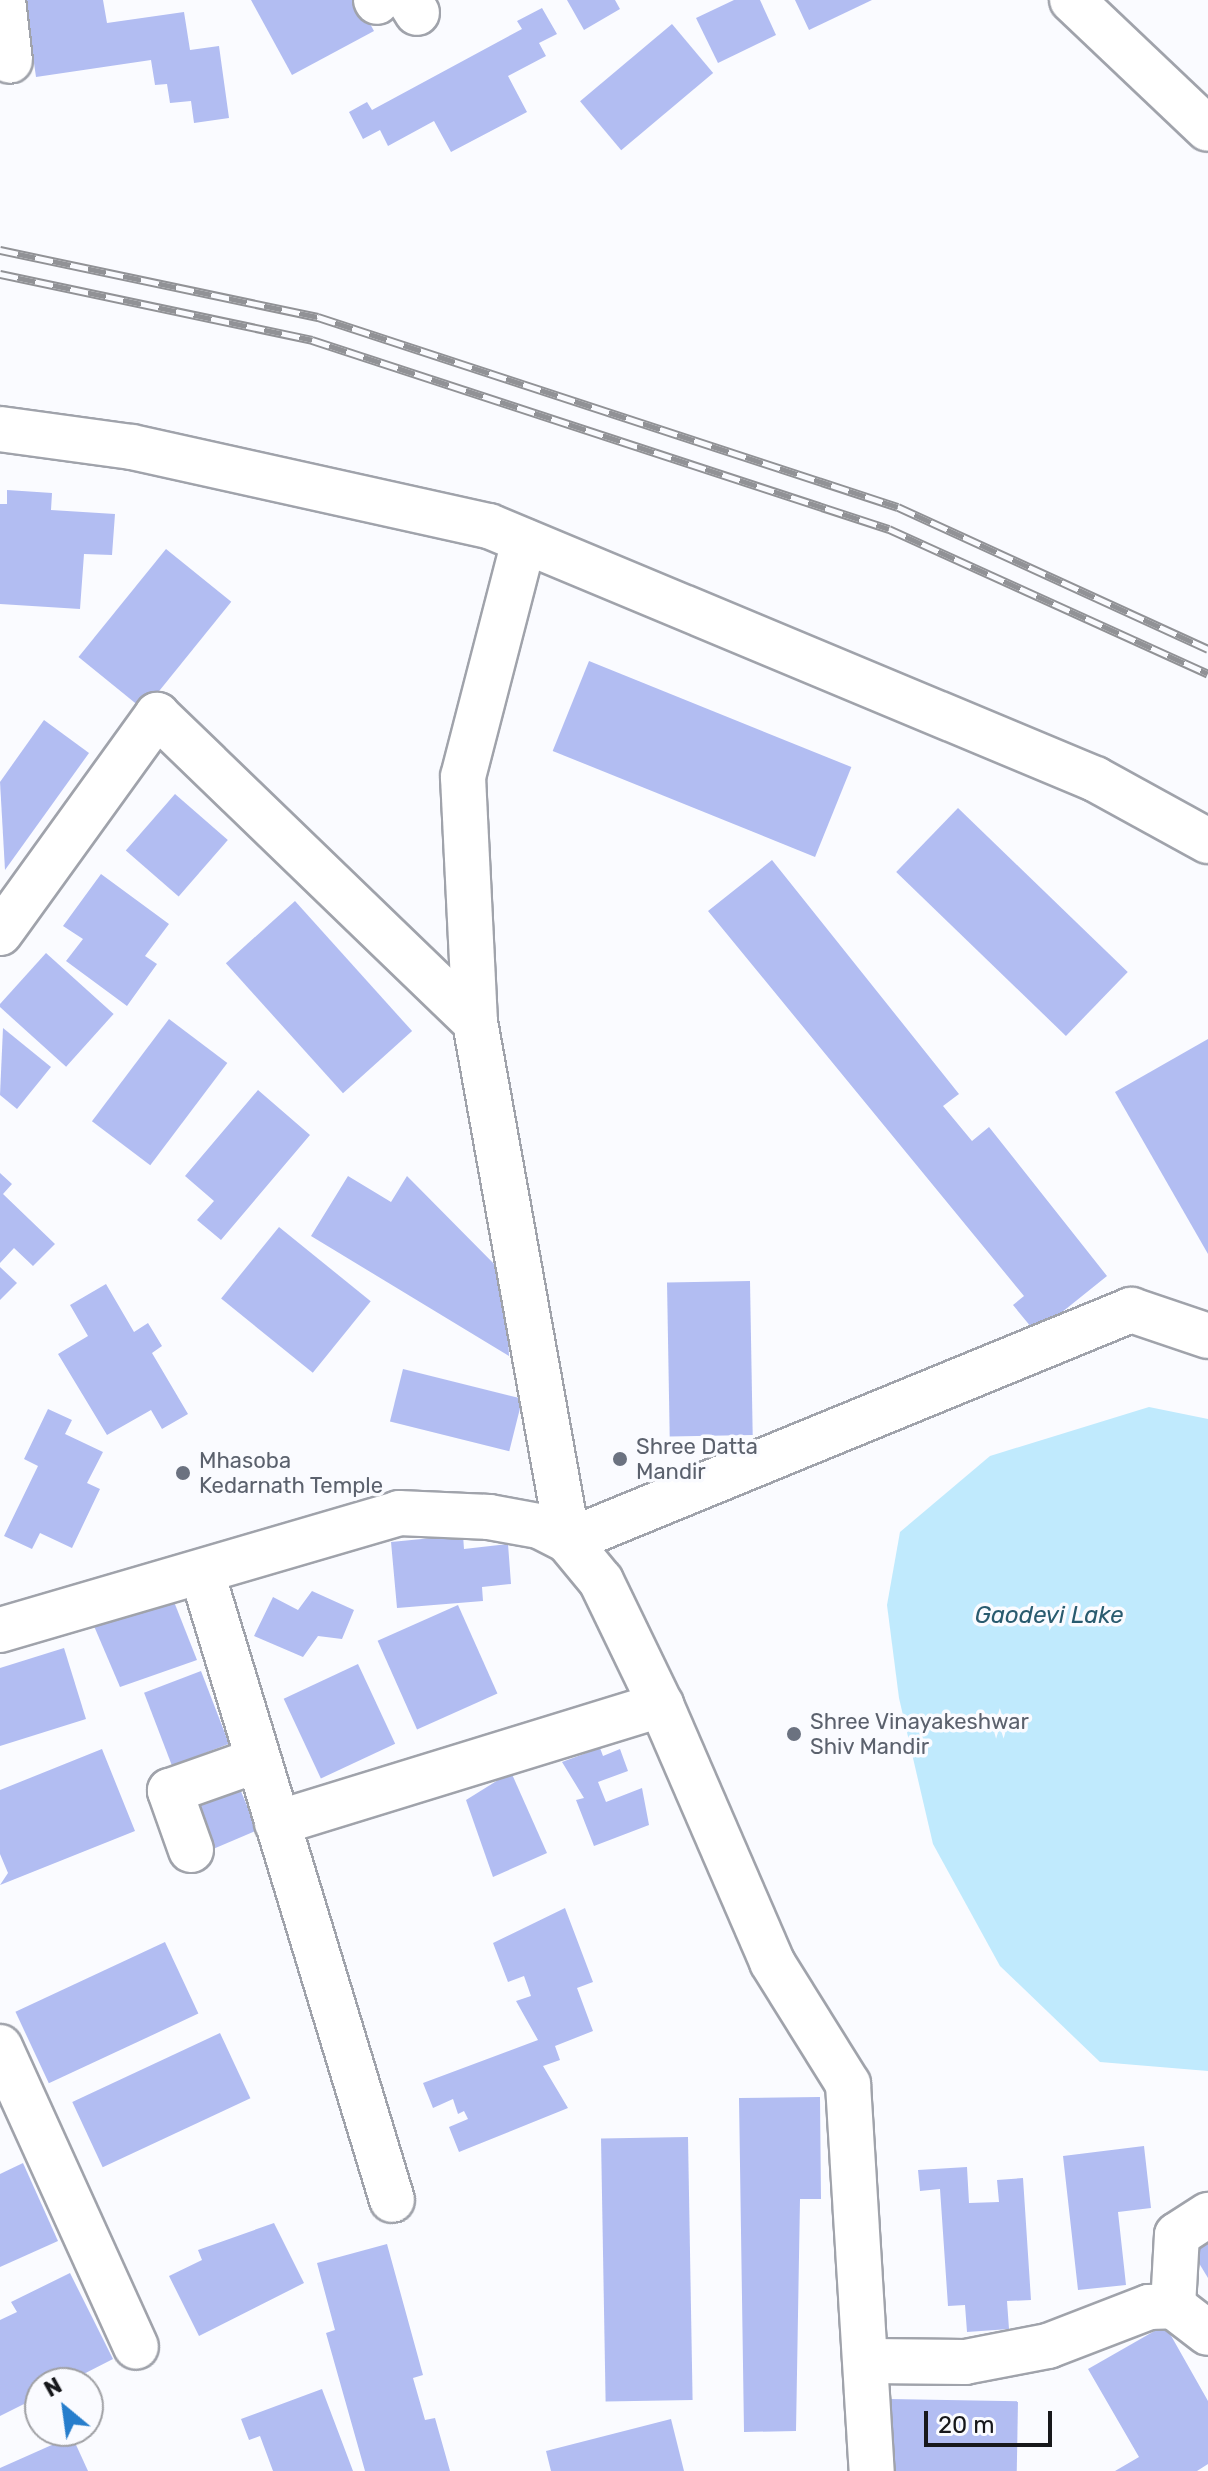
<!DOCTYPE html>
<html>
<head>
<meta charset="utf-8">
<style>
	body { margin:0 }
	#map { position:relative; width:1208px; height:2471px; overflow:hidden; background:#fafbff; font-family:Rubik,sans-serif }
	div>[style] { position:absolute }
	.water>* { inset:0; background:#c0eafd }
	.building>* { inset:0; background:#b2bdf2; transform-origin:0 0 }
	.roads { filter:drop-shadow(2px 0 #a0a3ab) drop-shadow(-2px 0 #a0a3ab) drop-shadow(0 2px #a0a3ab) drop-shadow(0 -2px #a0a3ab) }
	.minor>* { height:44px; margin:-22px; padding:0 22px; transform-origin:22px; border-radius:22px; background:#fff }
	.rail>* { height:9px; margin-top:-4.5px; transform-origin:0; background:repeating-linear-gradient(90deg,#fafbff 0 18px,#919296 0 36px); box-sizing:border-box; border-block:2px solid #919296 }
	.dots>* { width:22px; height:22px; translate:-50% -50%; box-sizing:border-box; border:4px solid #fafbff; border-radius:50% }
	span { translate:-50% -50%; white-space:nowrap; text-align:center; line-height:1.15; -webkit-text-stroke:7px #fafbff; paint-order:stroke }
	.worship-label { font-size:22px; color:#5b616d }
	.left { translate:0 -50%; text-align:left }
	.water-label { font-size:24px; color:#295b6f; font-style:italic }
	.north { position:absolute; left:24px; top:2367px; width:80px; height:80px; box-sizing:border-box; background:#fafbff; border:2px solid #9fa0a4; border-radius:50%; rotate:331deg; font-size:22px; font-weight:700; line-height:32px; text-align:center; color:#17181b }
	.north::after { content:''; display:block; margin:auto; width:28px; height:36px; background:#277ecc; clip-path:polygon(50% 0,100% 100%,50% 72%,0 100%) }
	.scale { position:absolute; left:924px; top:2411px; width:128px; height:36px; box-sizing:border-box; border:4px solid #17181b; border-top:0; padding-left:10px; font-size:24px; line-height:28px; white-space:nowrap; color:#17181b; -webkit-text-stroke:6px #fafbff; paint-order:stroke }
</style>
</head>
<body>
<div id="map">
	<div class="water">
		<i style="clip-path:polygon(1149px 1407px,1208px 1419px,1208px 2071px,1100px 2062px,1000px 1966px,933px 1844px,899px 1698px,887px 1605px,900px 1532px,990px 1456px)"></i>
	</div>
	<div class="building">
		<i style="clip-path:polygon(25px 0,103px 0,107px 23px,184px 12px,190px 50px,219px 46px,229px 118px,194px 123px,191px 101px,170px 103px,167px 84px,155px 85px,151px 60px,36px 77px)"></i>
		<i style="clip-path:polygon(251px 0,357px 0,374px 31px,292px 75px)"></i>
		<i style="clip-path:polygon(567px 0,615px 0,620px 9px,584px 30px)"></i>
		<i style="clip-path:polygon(734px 0,760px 0,776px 35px,718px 63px,696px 18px)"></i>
		<i style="clip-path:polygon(795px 0,872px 0,809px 30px)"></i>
		<i style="clip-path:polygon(542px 8px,557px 34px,539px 43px,546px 56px,508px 76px,527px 112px,451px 152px,434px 121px,388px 146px,380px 130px,363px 139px,349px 112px,367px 102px,372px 110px,522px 29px,517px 21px)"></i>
		<i style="left:672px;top:24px;width:64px;height:120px;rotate:50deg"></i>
		<i style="clip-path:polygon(7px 490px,52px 493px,51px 510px,115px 514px,112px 555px,84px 554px,80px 609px,0 604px,0 504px,7px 504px)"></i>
		<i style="left:166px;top:549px;width:84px;height:139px;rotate:39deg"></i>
		<i style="left:589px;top:661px;width:283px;height:97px;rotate:22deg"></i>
		<i style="clip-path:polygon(44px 720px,89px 753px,5px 870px,0 782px)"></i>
		<i style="left:175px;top:794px;width:70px;height:75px;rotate:41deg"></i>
		<i style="left:958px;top:808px;width:236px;height:89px;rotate:44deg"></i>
		<i style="clip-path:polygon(772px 860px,959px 1094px,943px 1106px,972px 1141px,989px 1127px,1107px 1276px,1036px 1333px,1013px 1305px,1024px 1296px,708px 911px)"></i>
		<i style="clip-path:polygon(101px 874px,169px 924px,145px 956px,157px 964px,127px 1006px,66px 961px,83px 939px,63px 926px)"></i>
		<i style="left:295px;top:901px;width:175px;height:93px;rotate:48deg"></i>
		<i style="left:46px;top:953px;width:91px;height:71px;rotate:42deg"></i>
		<i style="left:169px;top:1019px;width:73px;height:128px;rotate:37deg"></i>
		<i style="clip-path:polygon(3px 1028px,51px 1067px,17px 1109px,0 1095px)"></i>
		<i style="clip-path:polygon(1208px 1039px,1208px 1254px,1115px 1092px)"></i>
		<i style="clip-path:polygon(258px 1090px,310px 1135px,221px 1240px,197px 1220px,214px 1201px,185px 1176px)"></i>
		<i style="clip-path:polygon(0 1173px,12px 1184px,3px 1194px,55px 1244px,33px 1266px,14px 1248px,0 1263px)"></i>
		<i style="clip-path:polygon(348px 1176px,391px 1202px,407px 1176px,505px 1275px,509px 1356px,311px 1236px)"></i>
		<i style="left:279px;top:1227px;width:118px;height:92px;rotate:39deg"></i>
		<i style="clip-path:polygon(0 1267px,17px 1283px,0 1300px)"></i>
		<i style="left:750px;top:1281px;width:154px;height:83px;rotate:89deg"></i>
		<i style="clip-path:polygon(106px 1284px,134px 1332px,148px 1323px,162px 1346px,152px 1353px,188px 1414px,162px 1429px,151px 1410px,107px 1435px,58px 1354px,88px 1336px,70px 1305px)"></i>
		<i style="left:403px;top:1369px;width:123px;height:54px;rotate:14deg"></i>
		<i style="clip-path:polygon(48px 1409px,72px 1420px,65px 1434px,103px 1452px,87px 1483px,100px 1489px,72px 1548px,40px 1533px,32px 1549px,4px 1536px,38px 1466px,24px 1459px)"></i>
		<i style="clip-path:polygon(463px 1535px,464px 1549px,508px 1544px,511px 1584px,482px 1587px,483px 1601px,397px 1608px,391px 1542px)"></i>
		<i style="clip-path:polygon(169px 1589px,197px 1660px,120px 1687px,88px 1612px)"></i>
		<i style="clip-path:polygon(312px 1591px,354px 1610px,342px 1639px,318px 1636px,303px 1657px,254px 1636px,273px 1597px,298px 1610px)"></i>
		<i style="left:458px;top:1605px;width:97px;height:88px;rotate:66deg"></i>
		<i style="clip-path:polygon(64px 1648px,86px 1719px,0 1746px,0 1668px)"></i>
		<i style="left:358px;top:1664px;width:88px;height:82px;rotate:65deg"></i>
		<i style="left:201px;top:1671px;width:78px;height:61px;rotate:69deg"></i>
		<i style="clip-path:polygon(600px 1748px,603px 1756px,620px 1749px,628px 1771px,598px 1782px,606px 1802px,642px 1788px,649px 1825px,594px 1846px,576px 1800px,584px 1798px,562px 1762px)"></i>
		<i style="clip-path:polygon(102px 1749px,135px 1831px,0 1885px,8px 1873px,0 1854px,0 1790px)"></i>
		<i style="clip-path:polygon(511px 1772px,547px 1853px,493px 1877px,466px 1800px)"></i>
		<i style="left:234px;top:1775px;width:60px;height:59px;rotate:67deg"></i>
		<i style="clip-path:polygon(565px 1908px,593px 1982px,577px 1988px,593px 2031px,555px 2046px,560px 2060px,543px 2066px,568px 2108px,459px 2152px,449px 2127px,468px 2119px,464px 2111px,458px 2114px,453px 2099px,433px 2108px,423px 2083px,538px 2040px,516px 2001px,531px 1996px,524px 1976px,508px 1982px,493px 1943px)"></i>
		<i style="left:165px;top:1942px;width:79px;height:165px;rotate:65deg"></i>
		<i style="left:220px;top:2033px;width:72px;height:163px;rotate:65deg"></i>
		<i style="clip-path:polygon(820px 2097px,821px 2199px,800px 2199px,796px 2431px,744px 2432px,739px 2098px)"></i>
		<i style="left:688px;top:2137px;width:263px;height:87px;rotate:89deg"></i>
		<i style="clip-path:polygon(1144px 2146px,1151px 2208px,1118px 2212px,1126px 2285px,1078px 2290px,1063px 2156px)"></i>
		<i style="clip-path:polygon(23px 2163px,58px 2241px,0 2267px,0 2174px)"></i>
		<i style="clip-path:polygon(967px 2167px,969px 2203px,999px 2202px,997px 2180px,1023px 2178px,1031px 2300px,1007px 2301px,1009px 2329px,967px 2332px,965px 2305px,948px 2306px,940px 2189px,920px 2191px,918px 2170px)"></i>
		<i style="clip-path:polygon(274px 2223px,304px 2283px,199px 2336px,169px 2276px,202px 2260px,198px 2250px)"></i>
		<i style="clip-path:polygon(1208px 2240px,1208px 2278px,1191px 2250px)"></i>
		<i style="clip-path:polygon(387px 2244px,423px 2375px,413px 2378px,425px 2420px,435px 2418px,450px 2471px,365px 2471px,326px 2333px,335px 2330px,317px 2263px)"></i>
		<i style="clip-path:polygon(70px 2273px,113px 2359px,66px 2383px,40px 2383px,40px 2396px,0 2416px,0 2320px,17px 2312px,11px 2302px)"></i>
		<i style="clip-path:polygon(1165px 2325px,1208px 2401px,1208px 2464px,1197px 2471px,1115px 2471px,1139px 2457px,1088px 2369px)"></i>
		<i style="clip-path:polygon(322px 2389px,353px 2471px,273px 2471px,260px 2436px,249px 2440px,241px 2419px)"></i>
		<i style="left:890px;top:2399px;width:128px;height:72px;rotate:1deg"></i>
		<i style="clip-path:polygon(671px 2419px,684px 2471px,551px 2471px,546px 2451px)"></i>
		<i style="clip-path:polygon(72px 2436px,88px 2471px,0 2471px,0 2468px)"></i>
	</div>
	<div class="roads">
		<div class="minor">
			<i style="left:3px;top:0;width:61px;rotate:83.5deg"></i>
			<i style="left:376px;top:0;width:2px;rotate:63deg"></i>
			<i style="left:409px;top:0;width:15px;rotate:58deg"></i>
			<i style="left:1072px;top:0;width:187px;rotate:43.5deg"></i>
			<i style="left:0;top:429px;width:133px;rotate:7.8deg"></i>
			<i style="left:132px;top:447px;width:366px;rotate:12.5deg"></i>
			<i style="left:489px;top:526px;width:657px;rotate:22.66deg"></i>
			<i style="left:1095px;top:779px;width:129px;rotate:28.8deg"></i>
			<i style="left:524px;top:541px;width:244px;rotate:104.5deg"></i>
			<i style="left:463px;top:777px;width:245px;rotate:87.2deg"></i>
			<i style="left:475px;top:1022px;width:527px;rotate:79.84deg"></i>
			<i style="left:568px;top:1541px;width:609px;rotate:-22.31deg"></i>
			<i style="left:1131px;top:1310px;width:81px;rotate:18.7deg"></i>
			<i style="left:0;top:933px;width:269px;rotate:-54.2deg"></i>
			<i style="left:157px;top:715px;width:442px;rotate:44deg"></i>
			<i style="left:202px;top:1573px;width:655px;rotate:73.14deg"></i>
			<i style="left:0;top:1630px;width:416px;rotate:-16.3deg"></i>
			<i style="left:399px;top:1513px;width:90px;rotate:2.5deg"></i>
			<i style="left:489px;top:1517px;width:51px;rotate:10.2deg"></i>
			<i style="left:539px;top:1526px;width:33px;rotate:27deg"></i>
			<i style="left:568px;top:1541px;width:52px;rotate:50.5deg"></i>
			<i style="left:601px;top:1581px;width:138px;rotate:64.2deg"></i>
			<i style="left:661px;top:1705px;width:280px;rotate:66.6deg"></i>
			<i style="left:772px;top:1962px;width:144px;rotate:58.1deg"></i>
			<i style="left:848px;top:2084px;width:388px;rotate:86.5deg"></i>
			<i style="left:277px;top:1823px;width:402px;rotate:-17.1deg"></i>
			<i style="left:191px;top:1850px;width:63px;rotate:-109.6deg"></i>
			<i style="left:170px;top:1791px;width:93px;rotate:-19.4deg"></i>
			<i style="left:0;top:2047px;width:329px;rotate:65.6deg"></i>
			<i style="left:1173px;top:2306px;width:71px;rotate:-86.8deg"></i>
			<i style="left:1177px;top:2235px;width:37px;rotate:-33deg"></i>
			<i style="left:870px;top:2361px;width:95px;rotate:0.6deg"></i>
			<i style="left:965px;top:2362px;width:85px;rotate:-10.9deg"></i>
			<i style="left:1048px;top:2346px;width:108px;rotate:-21.1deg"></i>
			<i style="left:1149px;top:2307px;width:24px;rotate:-2deg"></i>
			<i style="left:1173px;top:2306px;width:44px;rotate:37.6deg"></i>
		</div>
	</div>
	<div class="rail">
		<i style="left:0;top:250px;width:325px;rotate:11.9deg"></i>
		<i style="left:318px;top:317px;width:610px;rotate:18.14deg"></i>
		<i style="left:898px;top:507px;width:341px;rotate:24.6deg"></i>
		<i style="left:0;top:274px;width:319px;rotate:11.9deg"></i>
		<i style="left:312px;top:340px;width:607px;rotate:18.14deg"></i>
		<i style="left:889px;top:529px;width:350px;rotate:24.4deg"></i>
	</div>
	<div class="dots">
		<i style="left:620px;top:1459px;background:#6b7280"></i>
		<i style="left:183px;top:1473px;background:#6b7280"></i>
		<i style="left:794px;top:1734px;background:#6b7280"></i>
	</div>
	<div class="worship-label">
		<span class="left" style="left:636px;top:1459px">Shree Datta<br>Mandir</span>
		<span class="left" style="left:199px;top:1473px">Mhasoba<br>Kedarnath Temple</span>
		<span class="left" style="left:810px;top:1734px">Shree Vinayakeshwar<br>Shiv Mandir</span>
	</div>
	<div class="water-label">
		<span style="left:1049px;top:1616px">Gaodevi Lake</span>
	</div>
	<div class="north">N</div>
	<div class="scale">20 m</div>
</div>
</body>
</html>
